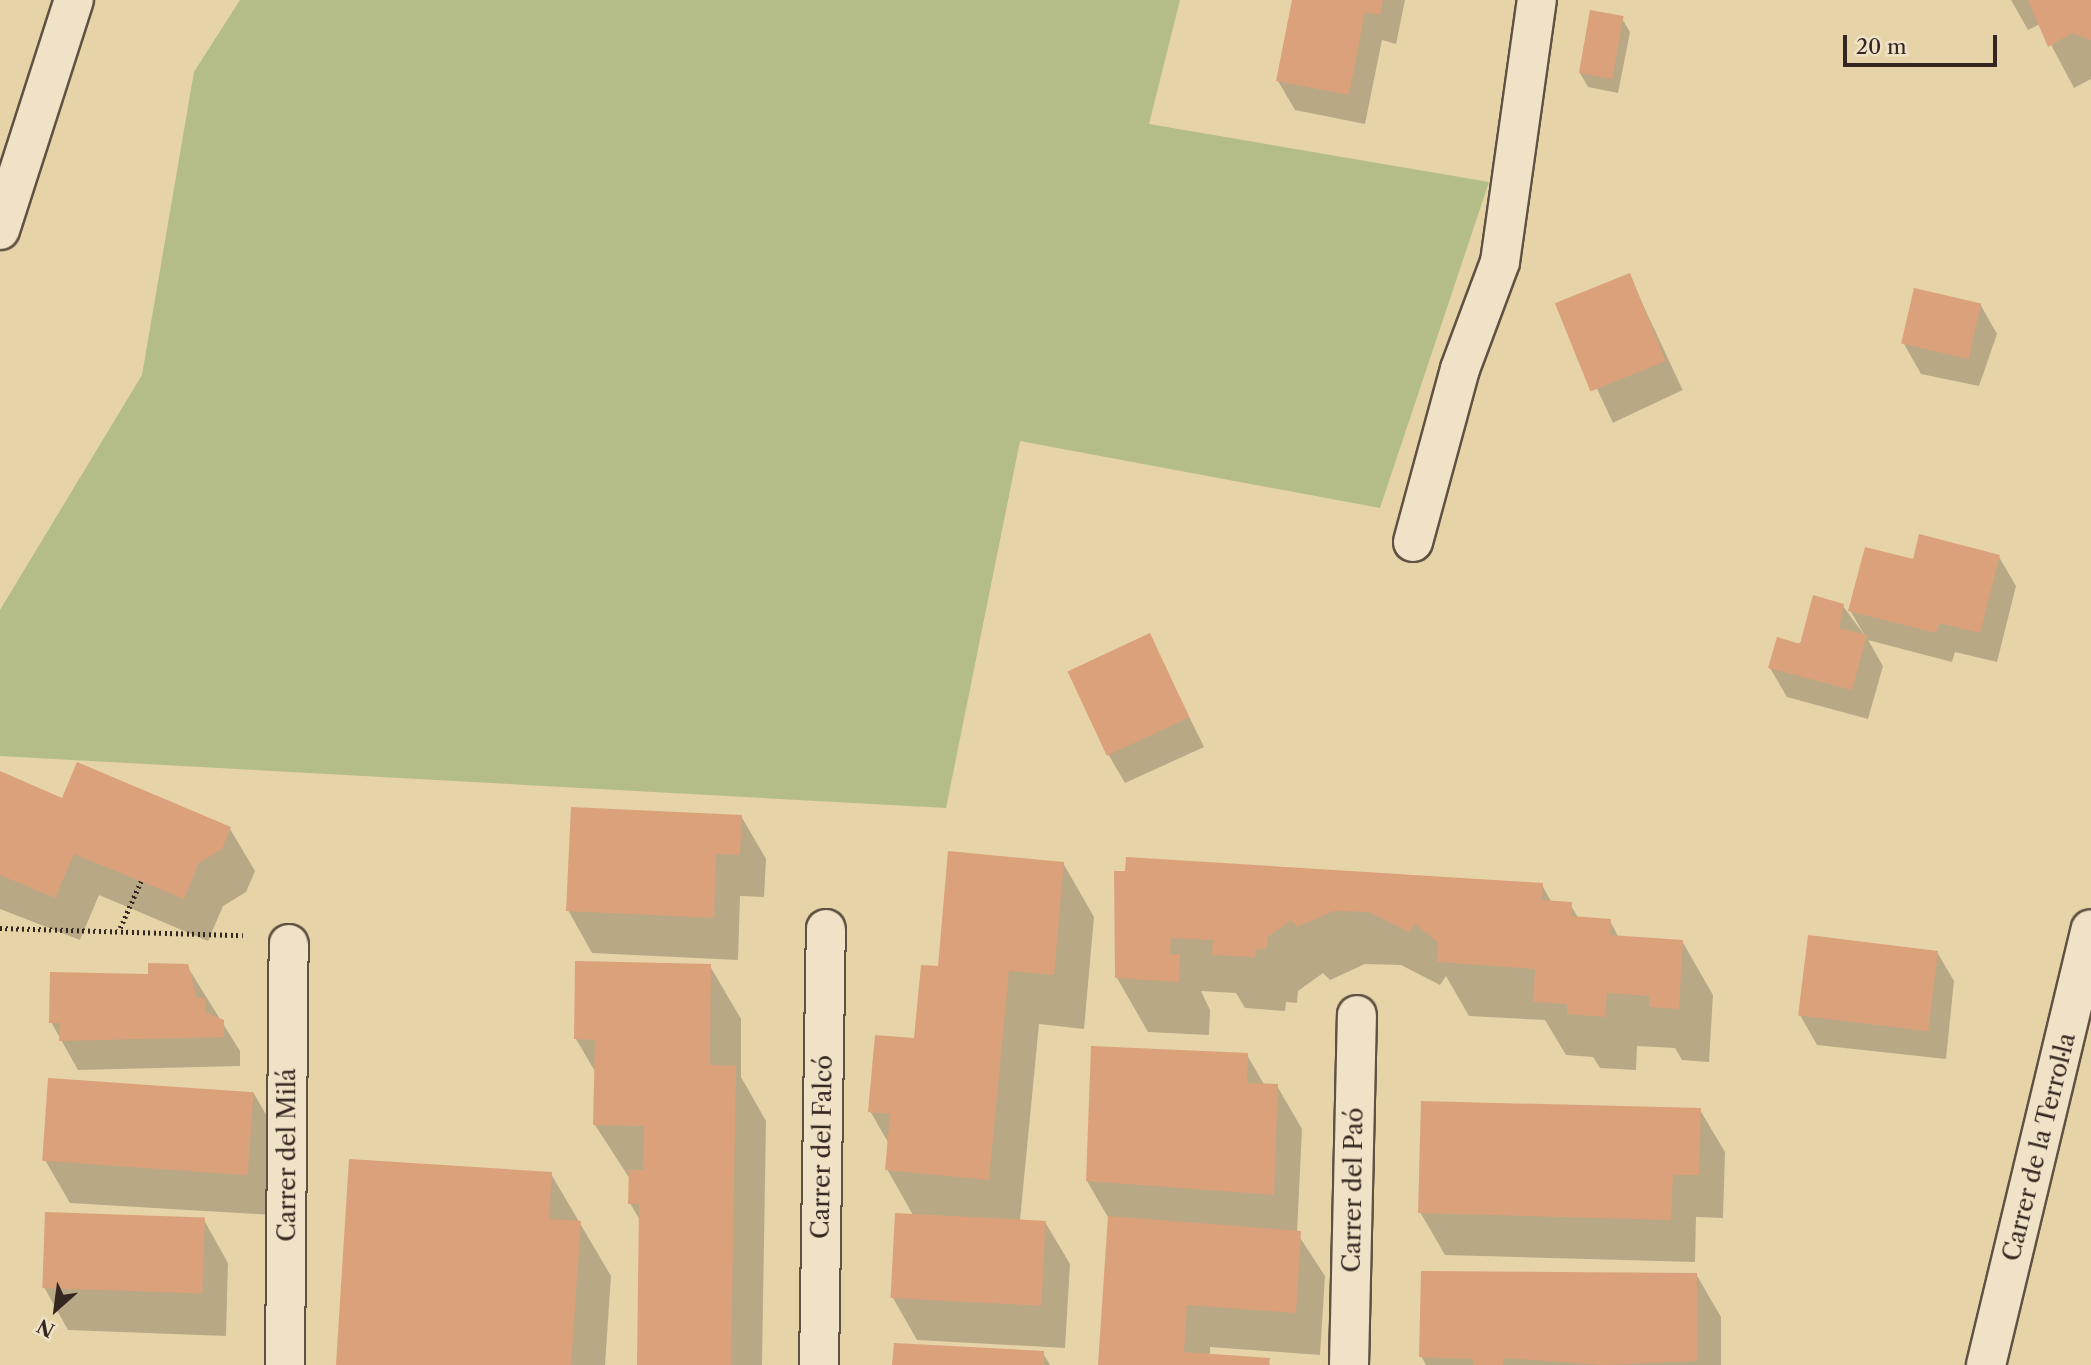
<!DOCTYPE html>
<html>
<head>
<meta charset="utf-8">
<style>
	body { margin:0 }
	#map { position:relative; width:2091px; height:1365px; overflow:hidden; background:#e6d3a8; font-family:"Libre Caslon Text",serif }
	div>[style] { position:absolute }
	.green>* { inset:0; background:#b4bc88 }
	.shadow>* { inset:0; background:#0003; transform-origin:0 0 }
	.building>* { inset:0; background:#dba17b; transform-origin:0 0 }
	.path>* { height:4.5px; margin-top:-2.25px; transform-origin:0; background:repeating-linear-gradient(90deg,#342721 0 2px,transparent 0 5.5px) }
	.roads { filter:drop-shadow(2px 0 #605243) drop-shadow(-2px 0 #605243) drop-shadow(0 2px #605243) drop-shadow(0 -2px #605243) }
	.street>* { height:38px; margin:-19px; padding:0 19px; transform-origin:19px; border-radius:19px; background:#efe2c6 }
	.secondary>* { height:38px; margin:-19px; padding:0 19px; transform-origin:19px; border-radius:19px; background:#efe2c6 }
	span { translate:-50% -50%; white-space:nowrap; text-align:center; line-height:1.15; -webkit-text-stroke:7px #efe2c6; paint-order:stroke }
	.street-label { font-size:24px; color:#342721 }
	.north { position:absolute; left:21px; top:1274px; width:70px; height:70px; -webkit-text-stroke:5px #efe2c6; paint-order:stroke; rotate:208deg; font-size:19px; font-weight:700; line-height:28px; text-align:center; color:#342721 }
	.north::after { content:''; display:block; margin:auto; width:24px; height:32px; background:#342721; clip-path:polygon(50% 0,100% 100%,50% 72%,0 100%) }
	.scale { position:absolute; left:1843px; top:35px; width:154px; height:32px; box-sizing:border-box; border:4px solid #342721; border-top:0; padding-left:9px; font-size:21px; line-height:24px; white-space:nowrap; color:#342721; -webkit-text-stroke:5px #efe2c6; paint-order:stroke }
</style>
</head>
<body>
<div id="map">
	<div class="green">
		<i style="clip-path:polygon(240px 0,1180px 0,1149px 124px,1489px 182px,1380px 508px,1020px 441px,946px 808px,0 756px,0 610px,142px 375px,194px 72px)"></i>
	</div>
	<div class="shadow">
		<i style="clip-path:polygon(1294px 0,1405px 0,1396px 44px,1382px 40px,1365px 124px,1295px 110px,1278px 81px)"></i>
		<i style="clip-path:polygon(2011px 0,2091px 0,2091px 79px,2074px 88px,2040px 24px,2028px 30px)"></i>
		<i style="clip-path:polygon(1621px 17px,1630px 32px,1618px 93px,1588px 87px,1580px 73px)"></i>
		<i style="left:1629px;top:275px;width:127px;height:77px;rotate:65deg"></i>
		<i style="clip-path:polygon(1980px 304px,1997px 334px,1979px 386px,1921px 374px,1904px 344px)"></i>
		<i style="clip-path:polygon(1999px 557px,2016px 586px,1997px 662px,1955px 652px,1952px 662px,1868px 640px,1883px 666px,1868px 719px,1787px 697px,1770px 668px,1843px 606px,1865px 636px,1850px 610px,1914px 561px)"></i>
		<i style="clip-path:polygon(1149px 635px,1204px 747px,1125px 783px,1108px 754px)"></i>
		<i style="clip-path:polygon(0 773px,63px 800px,230px 829px,255px 871px,246px 892px,223px 906px,208px 941px,99px 895px,80px 940px,0 909px)"></i>
		<i style="clip-path:polygon(741px 816px,766px 859px,764px 897px,740px 896px,738px 960px,592px 953px,568px 910px)"></i>
		<i style="clip-path:polygon(1063px 863px,1094px 917px,1084px 1029px,1039px 1024px,1020px 1220px,1045px 1222px,1070px 1264px,1065px 1348px,917px 1340px,893px 1298px,913px 1215px,887px 1169px,889px 1144px,870px 1111px,916px 1040px,939px 968px)"></i>
		<i style="clip-path:polygon(1115px 873px,1542px 885px,1552px 903px,1570px 904px,1579px 919px,1610px 921px,1619px 938px,1682px 941px,1713px 995px,1709px 1062px,1682px 1060px,1675px 1048px,1637px 1046px,1636px 1070px,1600px 1068px,1593px 1057px,1566px 1055px,1545px 1020px,1469px 1016px,1446px 976px,1440px 985px,1401px 965px,1365px 964px,1330px 980px,1323px 973px,1298px 991px,1297px 1003px,1286px 1002px,1285px 1011px,1245px 1008px,1236px 993px,1201px 991px,1210px 1010px,1209px 1035px,1148px 1032px,1117px 978px)"></i>
		<i style="clip-path:polygon(1937px 952px,1954px 981px,1946px 1059px,1817px 1045px,1800px 1015px)"></i>
		<i style="clip-path:polygon(187px 966px,240px 1051px,240px 1066px,78px 1070px,51px 1022px)"></i>
		<i style="clip-path:polygon(710px 966px,741px 1019px,741px 1077px,766px 1121px,762px 1365px,639px 1365px,641px 1222px,630px 1203px,630px 1179px,595px 1125px,596px 1073px,576px 1039px)"></i>
		<i style="clip-path:polygon(1247px 1055px,1265px 1086px,1277px 1086px,1302px 1129px,1297px 1233px,1325px 1276px,1320px 1355px,1210px 1347px,1210px 1355px,1272px 1365px,1100px 1365px,1109px 1219px,1087px 1181px)"></i>
		<i style="clip-path:polygon(253px 1092px,278px 1135px,274px 1215px,70px 1203px,45px 1160px)"></i>
		<i style="clip-path:polygon(1700px 1110px,1725px 1152px,1723px 1218px,1696px 1217px,1695px 1262px,1445px 1255px,1420px 1212px)"></i>
		<i style="clip-path:polygon(551px 1174px,611px 1276px,605px 1365px,338px 1365px)"></i>
		<i style="clip-path:polygon(204px 1220px,228px 1263px,226px 1336px,68px 1330px,44px 1287px)"></i>
		<i style="clip-path:polygon(1696px 1274px,1721px 1317px,1721px 1365px,1426px 1365px,1421px 1356px)"></i>
		<i style="clip-path:polygon(1043px 1353px,1050px 1365px,894px 1365px)"></i>
	</div>
	<div class="building">
		<i style="clip-path:polygon(1292px 0,1383px 0,1380px 15px,1365px 12px,1349px 95px,1276px 81px)"></i>
		<i style="clip-path:polygon(2028px 0,2091px 0,2091px 40px,2072px 33px,2048px 47px)"></i>
		<i style="left:1590px;top:10px;width:34px;height:64px;rotate:10deg"></i>
		<i style="left:1630px;top:273px;width:95px;height:81px;rotate:68deg"></i>
		<i style="left:1914px;top:288px;width:69px;height:57px;rotate:13deg"></i>
		<i style="clip-path:polygon(1919px 534px,2000px 555px,1980px 633px,1939px 623px,1936px 633px,1848px 611px,1865px 547px,1913px 559px)"></i>
		<i style="clip-path:polygon(1813px 595px,1844px 604px,1839px 628px,1867px 635px,1852px 690px,1768px 668px,1777px 637px,1800px 644px)"></i>
		<i style="left:1150px;top:633px;width:93px;height:91px;rotate:65deg"></i>
		<i style="clip-path:polygon(77px 762px,231px 827px,222px 849px,199px 863px,184px 899px,74px 854px,55px 898px,0 875px,0 771px,62px 798px)"></i>
		<i style="clip-path:polygon(571px 807px,742px 815px,740px 855px,716px 854px,714px 918px,566px 911px)"></i>
		<i style="clip-path:polygon(948px 851px,1064px 862px,1054px 975px,1009px 971px,989px 1180px,885px 1170px,890px 1114px,868px 1112px,875px 1035px,914px 1038px,921px 965px,938px 966px)"></i>
		<i style="clip-path:polygon(1126px 857px,1543px 883px,1542px 900px,1572px 902px,1571px 916px,1611px 919px,1610px 935px,1683px 940px,1679px 1009px,1649px 1007px,1649px 996px,1607px 993px,1605px 1017px,1567px 1014px,1567px 1004px,1533px 1002px,1535px 969px,1437px 962px,1438px 942px,1415px 924px,1409px 932px,1369px 912px,1334px 911px,1297px 927px,1291px 920px,1268px 937px,1266px 950px,1256px 949px,1255px 957px,1212px 955px,1213px 940px,1171px 938px,1170px 954px,1180px 954px,1179px 982px,1115px 978px,1114px 871px,1125px 871px)"></i>
		<i style="left:1808px;top:935px;width:131px;height:81px;rotate:7deg"></i>
		<i style="clip-path:polygon(575px 961px,711px 964px,710px 1065px,736px 1066px,731px 1365px,637px 1365px,639px 1204px,628px 1204px,629px 1170px,643px 1170px,644px 1126px,593px 1125px,595px 1040px,574px 1039px)"></i>
		<i style="clip-path:polygon(148px 963px,188px 964px,197px 998px,206px 998px,205px 1012px,224px 1020px,224px 1037px,59px 1041px,60px 1023px,49px 1023px,50px 972px,148px 974px)"></i>
		<i style="clip-path:polygon(1091px 1046px,1248px 1053px,1247px 1083px,1278px 1084px,1274px 1195px,1086px 1181px)"></i>
		<i style="left:48px;top:1078px;width:206px;height:83px;rotate:4deg"></i>
		<i style="clip-path:polygon(1421px 1101px,1701px 1108px,1699px 1175px,1673px 1175px,1671px 1220px,1418px 1213px)"></i>
		<i style="clip-path:polygon(349px 1159px,552px 1172px,549px 1219px,581px 1221px,571px 1365px,336px 1365px)"></i>
		<i style="left:45px;top:1212px;width:160px;height:76px;rotate:2deg"></i>
		<i style="left:895px;top:1213px;width:151px;height:85px;rotate:3deg"></i>
		<i style="clip-path:polygon(1108px 1216px,1301px 1231px,1296px 1313px,1187px 1305px,1184px 1352px,1270px 1358px,1269px 1365px,1098px 1365px)"></i>
		<i style="clip-path:polygon(1421px 1271px,1697px 1273px,1697px 1361px,1603px 1365px,1504px 1358px,1503px 1365px,1473px 1365px,1473px 1359px,1419px 1357px)"></i>
		<i style="clip-path:polygon(894px 1343px,1044px 1351px,1044px 1365px,892px 1365px)"></i>
	</div>
	<div class="path">
		<i style="left:0;top:928px;width:243px;rotate:1.7deg"></i>
		<i style="left:120px;top:928px;width:51px;rotate:-65.9deg"></i>
	</div>
	<div class="roads">
		<div class="street">
			<i style="left:1413px;top:542px;width:179px;rotate:-74.8deg"></i>
			<i style="left:1460px;top:369px;width:114px;rotate:-69.5deg"></i>
			<i style="left:1500px;top:262px;width:265px;rotate:-82deg"></i>
			<i style="left:285px;top:1365px;width:421px;rotate:-89.5deg"></i>
			<i style="left:819px;top:1365px;width:436px;rotate:-89.1deg"></i>
			<i style="left:1349px;top:1365px;width:350px;rotate:-88.7deg"></i>
			<i style="left:1986px;top:1365px;width:448px;rotate:-76.5deg"></i>
		</div>
		<div class="secondary">
			<i style="left:0;top:230px;width:242px;rotate:-72.2deg"></i>
		</div>
	</div>
	<div class="street-label">
		<span style="left:822px;top:1147px;rotate:-89deg">Carrer del Falcó</span>
		<span style="left:2039px;top:1147px;rotate:-76deg">Carrer de la Terrol·la</span>
		<span style="left:287px;top:1155px;rotate:-90deg">Carrer del Milá</span>
		<span style="left:1353px;top:1190px;rotate:-89deg">Carrer del Paó</span>
	</div>
	<div class="north">N</div>
	<div class="scale">20 m</div>
</div>
</body>
</html>
